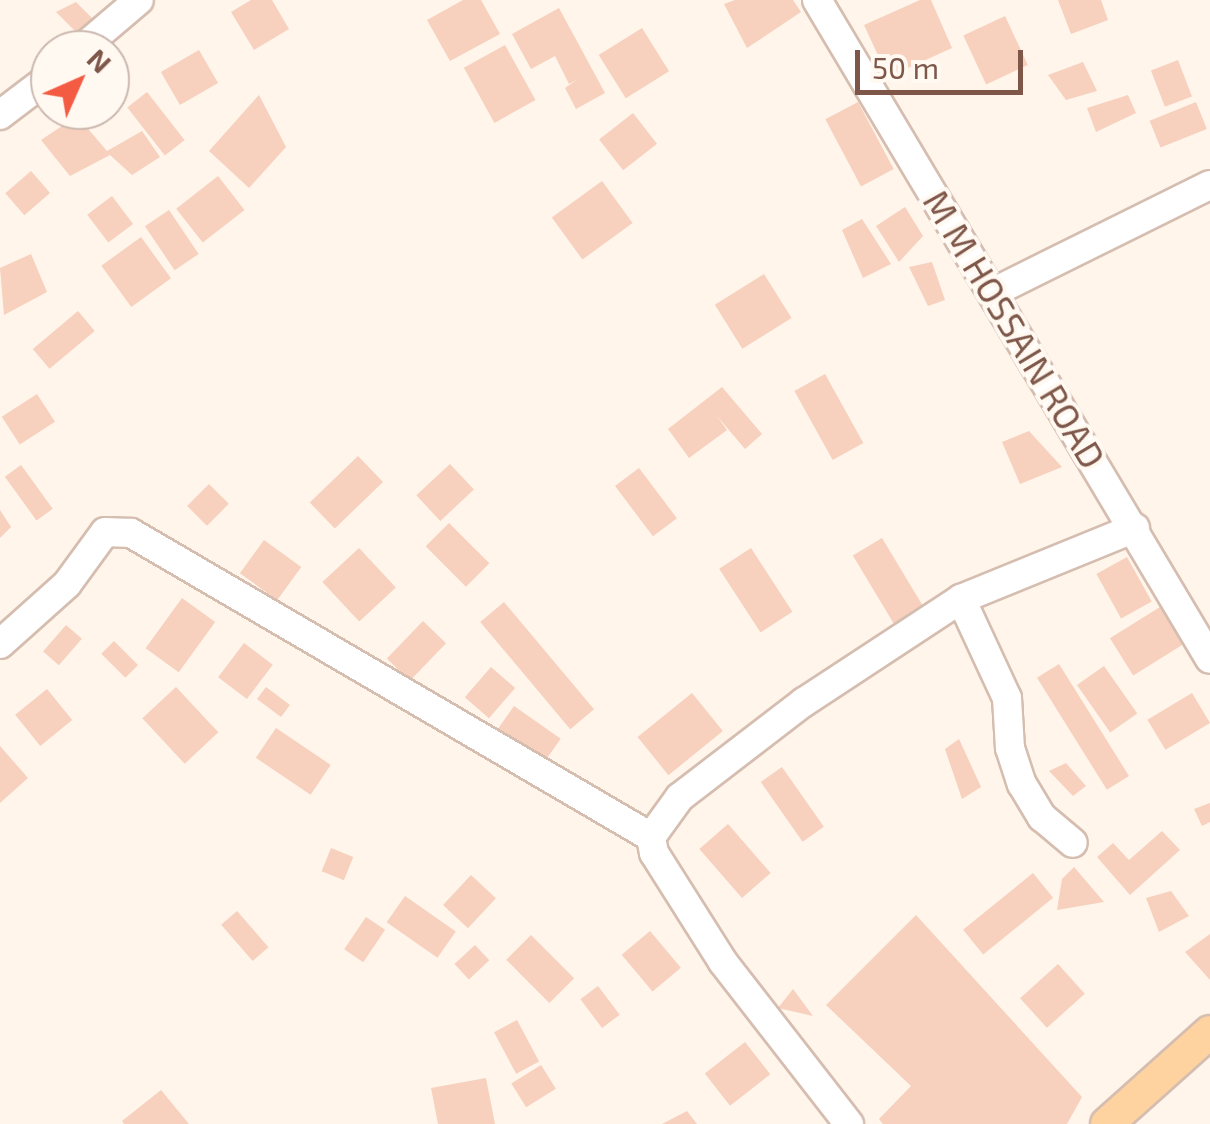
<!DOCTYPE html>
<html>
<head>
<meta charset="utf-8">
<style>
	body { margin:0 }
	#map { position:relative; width:1210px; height:1124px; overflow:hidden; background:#fff5ea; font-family:"Exo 2",sans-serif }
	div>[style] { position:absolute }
	.building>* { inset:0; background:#f7d0be; transform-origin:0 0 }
	.roads { filter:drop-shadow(2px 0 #d5bdb0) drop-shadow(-2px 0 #d5bdb0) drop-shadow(0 2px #d5bdb0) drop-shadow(0 -2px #d5bdb0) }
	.minor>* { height:28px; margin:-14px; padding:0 14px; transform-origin:14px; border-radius:14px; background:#fff }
	.major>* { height:32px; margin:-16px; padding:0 16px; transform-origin:16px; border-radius:16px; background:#ffd3a0 }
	span { translate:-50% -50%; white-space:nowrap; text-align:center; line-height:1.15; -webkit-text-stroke:8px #fff9f2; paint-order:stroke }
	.street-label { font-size:35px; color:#7e5749 }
	.north { position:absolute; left:30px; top:30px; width:100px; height:100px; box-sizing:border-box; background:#fff9f2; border:2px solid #cbb8ae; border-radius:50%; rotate:45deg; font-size:28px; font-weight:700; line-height:40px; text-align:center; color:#7e5749 }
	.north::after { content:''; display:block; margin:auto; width:35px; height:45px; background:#f45b43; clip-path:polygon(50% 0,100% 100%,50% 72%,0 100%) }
	.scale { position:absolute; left:855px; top:50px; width:168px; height:45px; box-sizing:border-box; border:5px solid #7e5749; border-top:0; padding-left:12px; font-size:30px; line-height:35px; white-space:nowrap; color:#7e5749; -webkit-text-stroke:8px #fff9f2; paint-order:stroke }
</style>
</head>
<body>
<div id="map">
	<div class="building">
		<i style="clip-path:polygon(251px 0,272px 0,289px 29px,254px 50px,231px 12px)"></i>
		<i style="clip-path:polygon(463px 0,481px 0,500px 34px,450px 61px,427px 20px)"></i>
		<i style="clip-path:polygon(735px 0,793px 0,801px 12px,747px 48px,724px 4px)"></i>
		<i style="clip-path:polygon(920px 0,931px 0,952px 48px,888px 77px,864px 25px)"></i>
		<i style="clip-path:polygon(1058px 0,1101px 0,1108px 20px,1071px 34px)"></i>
		<i style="clip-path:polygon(76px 2px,94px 20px,79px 35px,56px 12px)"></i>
		<i style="clip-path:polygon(559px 8px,605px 93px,576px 109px,565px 88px,578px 79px,569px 84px,555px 56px,531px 69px,512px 34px)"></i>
		<i style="left:1005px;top:16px;width:54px;height:46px;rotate:65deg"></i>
		<i style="left:642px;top:28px;width:51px;height:51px;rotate:58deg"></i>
		<i style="left:505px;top:45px;width:63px;height:47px;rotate:61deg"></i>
		<i style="left:199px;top:50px;width:38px;height:44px;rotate:60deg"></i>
		<i style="left:1178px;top:60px;width:39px;height:29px;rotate:69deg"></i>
		<i style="clip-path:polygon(1083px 62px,1097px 91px,1066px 100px,1048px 75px)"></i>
		<i style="left:147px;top:92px;width:61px;height:25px;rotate:52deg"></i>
		<i style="clip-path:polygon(259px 95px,286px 147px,249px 188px,209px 151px)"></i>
		<i style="clip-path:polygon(1128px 95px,1136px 113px,1096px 132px,1087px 108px)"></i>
		<i style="left:858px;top:102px;width:76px;height:37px;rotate:62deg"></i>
		<i style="left:1196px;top:102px;width:29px;height:50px;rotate:68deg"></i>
		<i style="left:633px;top:113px;width:39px;height:43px;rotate:52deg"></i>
		<i style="clip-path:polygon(77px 116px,107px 151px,142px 131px,160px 157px,132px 175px,110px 155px,70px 176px,41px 140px)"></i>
		<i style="left:31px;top:171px;width:29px;height:34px;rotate:49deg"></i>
		<i style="left:218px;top:176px;width:43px;height:53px;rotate:52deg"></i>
		<i style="left:602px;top:181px;width:52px;height:62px;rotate:54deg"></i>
		<i style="left:112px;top:196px;width:35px;height:31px;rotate:53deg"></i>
		<i style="clip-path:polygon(905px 207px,923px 236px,899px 262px,876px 226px)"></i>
		<i style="left:169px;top:210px;width:53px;height:29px;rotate:56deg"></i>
		<i style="clip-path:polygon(862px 219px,891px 264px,863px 278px,842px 230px)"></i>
		<i style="left:141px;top:237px;width:51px;height:49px;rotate:54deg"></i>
		<i style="clip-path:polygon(31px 254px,47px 292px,4px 315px,0 268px)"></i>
		<i style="clip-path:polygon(932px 262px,945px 300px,928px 306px,909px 267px)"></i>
		<i style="left:764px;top:274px;width:52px;height:58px;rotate:58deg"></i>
		<i style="left:78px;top:311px;width:26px;height:59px;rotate:50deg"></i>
		<i style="left:825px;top:374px;width:79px;height:35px;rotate:61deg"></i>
		<i style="clip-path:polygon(722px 387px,762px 434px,745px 449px,717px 416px,727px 430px,689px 458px,668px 429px)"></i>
		<i style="left:37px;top:394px;width:33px;height:42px;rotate:57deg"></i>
		<i style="clip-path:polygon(1029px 431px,1062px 467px,1020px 484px,1002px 442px)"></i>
		<i style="left:358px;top:456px;width:36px;height:67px;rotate:46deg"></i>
		<i style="left:450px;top:464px;width:35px;height:46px;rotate:47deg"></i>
		<i style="left:21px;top:465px;width:54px;height:20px;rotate:54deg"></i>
		<i style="left:639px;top:468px;width:63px;height:30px;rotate:53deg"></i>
		<i style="left:209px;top:484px;width:28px;height:31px;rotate:45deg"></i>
		<i style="clip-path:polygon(0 510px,11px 527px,0 538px)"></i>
		<i style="left:449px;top:523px;width:57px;height:33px;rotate:45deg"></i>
		<i style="left:882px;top:538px;width:87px;height:34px;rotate:59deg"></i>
		<i style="left:264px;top:540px;width:46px;height:41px;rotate:36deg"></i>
		<i style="left:359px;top:548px;width:54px;height:50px;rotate:47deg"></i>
		<i style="left:751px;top:548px;width:76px;height:38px;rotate:57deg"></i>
		<i style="left:1127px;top:557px;width:51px;height:35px;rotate:61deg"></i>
		<i style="left:182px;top:598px;width:41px;height:62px;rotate:36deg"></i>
		<i style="left:504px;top:602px;width:140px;height:31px;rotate:50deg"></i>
		<i style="left:1160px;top:607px;width:44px;height:59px;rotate:58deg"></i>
		<i style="left:423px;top:621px;width:32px;height:52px;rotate:44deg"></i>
		<i style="left:66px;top:625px;width:21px;height:35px;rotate:41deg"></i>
		<i style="left:114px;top:641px;width:34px;height:18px;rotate:45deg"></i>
		<i style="left:244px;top:643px;width:36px;height:43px;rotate:37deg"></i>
		<i style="left:1059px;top:664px;width:132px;height:26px;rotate:58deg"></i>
		<i style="left:1104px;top:666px;width:58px;height:33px;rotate:55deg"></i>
		<i style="left:491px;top:667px;width:32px;height:40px;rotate:41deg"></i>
		<i style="left:176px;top:687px;width:62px;height:46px;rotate:47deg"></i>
		<i style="left:266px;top:687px;width:30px;height:15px;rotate:37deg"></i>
		<i style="left:47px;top:689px;width:40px;height:41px;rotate:51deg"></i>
		<i style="left:692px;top:693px;width:49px;height:70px;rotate:51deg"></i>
		<i style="left:1192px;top:693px;width:35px;height:52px;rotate:59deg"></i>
		<i style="left:514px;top:706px;width:57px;height:33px;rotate:35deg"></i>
		<i style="left:276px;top:728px;width:66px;height:36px;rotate:34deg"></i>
		<i style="clip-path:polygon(959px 739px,981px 787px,962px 799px,945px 749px)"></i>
		<i style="clip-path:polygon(0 746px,28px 778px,0 803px)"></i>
		<i style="clip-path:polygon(1066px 763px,1086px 786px,1073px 796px,1049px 771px)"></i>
		<i style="left:782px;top:767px;width:73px;height:26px;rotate:55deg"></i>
		<i style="clip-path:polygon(1210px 803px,1210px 822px,1202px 826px,1194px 809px)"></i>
		<i style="left:728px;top:824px;width:65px;height:38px;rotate:49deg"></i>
		<i style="clip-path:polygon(1162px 831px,1180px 850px,1130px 895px,1097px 857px,1113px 843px,1129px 860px)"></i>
		<i style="left:331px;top:848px;width:24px;height:25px;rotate:22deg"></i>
		<i style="clip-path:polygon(1074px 867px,1104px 902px,1057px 910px,1062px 879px)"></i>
		<i style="left:1033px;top:873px;width:32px;height:90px;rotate:51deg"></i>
		<i style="left:471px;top:875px;width:34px;height:41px;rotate:43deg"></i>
		<i style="clip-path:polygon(1171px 891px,1189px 916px,1159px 932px,1146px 898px)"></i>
		<i style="left:405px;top:896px;width:62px;height:32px;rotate:35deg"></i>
		<i style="left:237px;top:911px;width:48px;height:21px;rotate:49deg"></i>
		<i style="clip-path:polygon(916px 915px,1082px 1097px,1067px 1124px,883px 1124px,879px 1119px,911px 1086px,826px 1005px)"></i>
		<i style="left:366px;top:917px;width:23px;height:39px;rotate:34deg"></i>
		<i style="left:650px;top:931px;width:48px;height:37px;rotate:50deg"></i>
		<i style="clip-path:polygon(1210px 934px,1210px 980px,1185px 952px)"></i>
		<i style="left:531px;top:935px;width:61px;height:35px;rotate:45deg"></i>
		<i style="left:475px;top:945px;width:21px;height:28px;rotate:47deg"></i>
		<i style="left:1058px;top:964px;width:40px;height:51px;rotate:48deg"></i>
		<i style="left:598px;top:986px;width:36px;height:22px;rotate:53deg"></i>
		<i style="clip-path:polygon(793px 989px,813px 1016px,778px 1008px)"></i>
		<i style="left:517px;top:1020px;width:47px;height:26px;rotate:62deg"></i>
		<i style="left:745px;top:1042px;width:41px;height:51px;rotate:52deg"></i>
		<i style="left:541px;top:1065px;width:28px;height:35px;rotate:58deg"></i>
		<i style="clip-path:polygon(486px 1078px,495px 1124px,438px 1124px,431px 1088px)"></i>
		<i style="clip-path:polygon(161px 1090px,189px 1124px,124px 1124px,122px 1121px)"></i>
		<i style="clip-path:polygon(687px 1111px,697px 1124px,662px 1124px)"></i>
	</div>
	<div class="roads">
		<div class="minor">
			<i style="left:817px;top:0;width:767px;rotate:59.19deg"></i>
			<i style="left:80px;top:50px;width:77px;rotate:-40.3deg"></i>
			<i style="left:0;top:115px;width:63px;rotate:-37.2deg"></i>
			<i style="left:992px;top:293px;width:243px;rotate:-26.4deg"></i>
			<i style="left:961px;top:599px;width:109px;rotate:65.1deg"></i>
			<i style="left:1007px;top:698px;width:50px;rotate:86.6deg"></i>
			<i style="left:1010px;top:748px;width:38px;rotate:72deg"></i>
			<i style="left:1022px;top:784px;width:39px;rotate:59deg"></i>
			<i style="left:1042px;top:817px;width:40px;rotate:40deg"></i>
			<i style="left:0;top:644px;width:90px;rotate:-41.8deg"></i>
			<i style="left:67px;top:584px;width:64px;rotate:-53.8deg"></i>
			<i style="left:105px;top:532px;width:26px;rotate:2deg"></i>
			<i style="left:131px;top:533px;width:602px;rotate:30.31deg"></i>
			<i style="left:849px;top:1124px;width:205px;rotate:-127.9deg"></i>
			<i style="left:723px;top:962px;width:129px;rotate:-122.3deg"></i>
			<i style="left:654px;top:853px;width:16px;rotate:-101deg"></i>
			<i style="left:651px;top:837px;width:49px;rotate:-54.1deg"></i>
			<i style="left:680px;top:797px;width:156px;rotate:-37.5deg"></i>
			<i style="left:804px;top:702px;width:188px;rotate:-33.3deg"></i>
			<i style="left:961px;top:599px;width:188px;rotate:-22.2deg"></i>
		</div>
		<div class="major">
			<i style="left:1107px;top:1124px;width:138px;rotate:-41.8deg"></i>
		</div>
	</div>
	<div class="street-label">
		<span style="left:1015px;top:329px;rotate:59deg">M M HOSSAIN ROAD</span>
	</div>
	<div class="north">N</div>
	<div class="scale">50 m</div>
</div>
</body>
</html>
